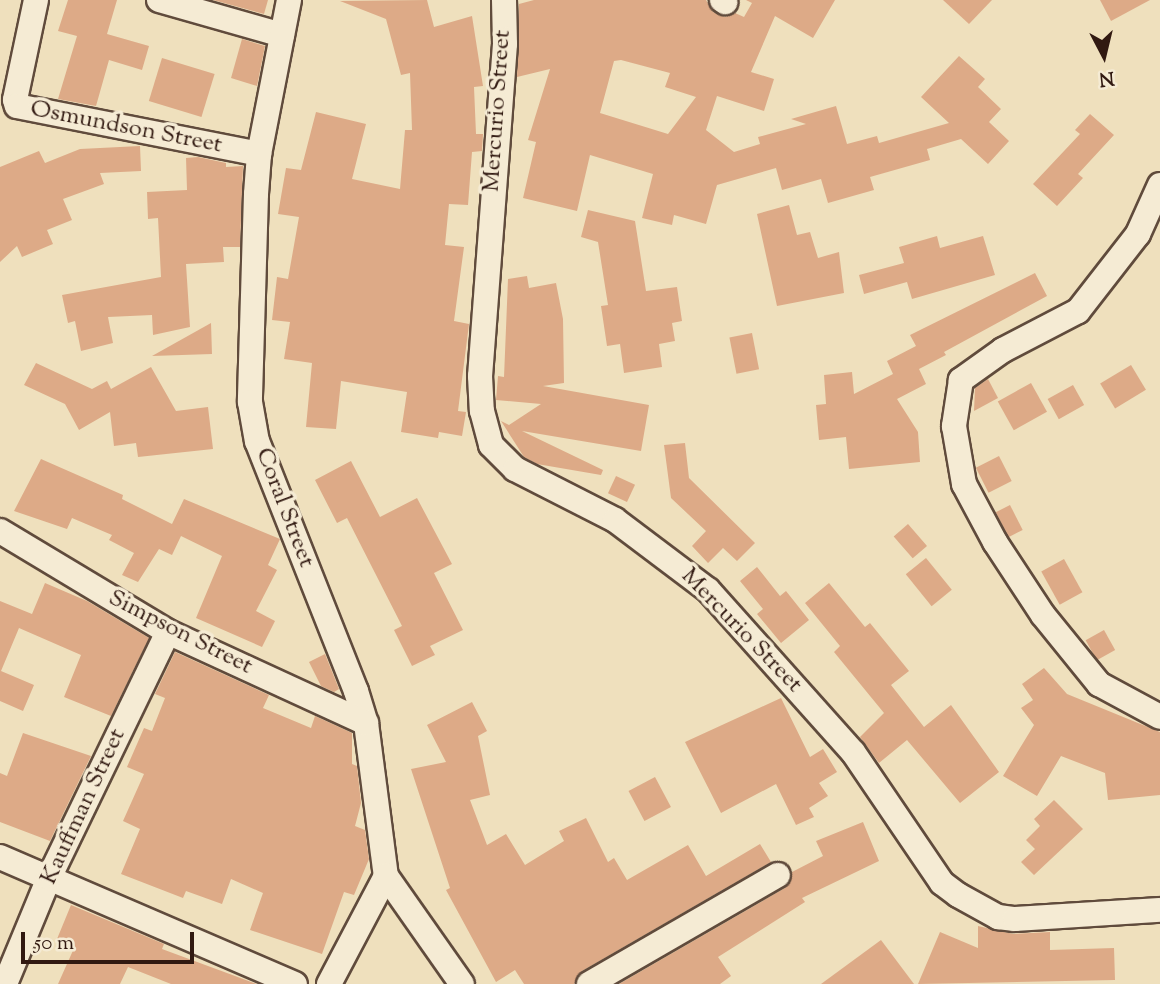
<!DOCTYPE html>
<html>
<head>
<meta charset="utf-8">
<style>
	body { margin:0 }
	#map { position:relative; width:1160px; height:984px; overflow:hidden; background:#efe0bd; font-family:"Sorts Mill Goudy",serif }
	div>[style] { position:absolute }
	.building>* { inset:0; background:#ddaa87; transform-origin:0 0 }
	.roads { filter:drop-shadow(2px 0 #604b3c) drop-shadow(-2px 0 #604b3c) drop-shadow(0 2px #604b3c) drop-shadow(0 -2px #604b3c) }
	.minor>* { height:24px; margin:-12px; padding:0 12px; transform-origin:12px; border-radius:12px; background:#f5ebd4 }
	span { translate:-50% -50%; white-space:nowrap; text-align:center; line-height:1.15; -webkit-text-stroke:7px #f5ebd4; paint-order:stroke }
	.street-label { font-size:24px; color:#311911 }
	.north { position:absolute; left:1069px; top:21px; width:70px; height:70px; -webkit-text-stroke:5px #f5ebd4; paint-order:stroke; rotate:173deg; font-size:19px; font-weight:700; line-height:28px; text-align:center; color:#311911 }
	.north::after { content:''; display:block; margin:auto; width:24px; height:32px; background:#311911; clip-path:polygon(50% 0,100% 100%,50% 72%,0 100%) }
	.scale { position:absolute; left:21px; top:932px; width:173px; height:32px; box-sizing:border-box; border:4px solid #311911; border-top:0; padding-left:9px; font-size:21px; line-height:24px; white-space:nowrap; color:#311911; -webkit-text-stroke:5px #f5ebd4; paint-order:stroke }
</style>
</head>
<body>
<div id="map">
	<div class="building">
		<i style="clip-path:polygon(68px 0,117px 0,107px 34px,149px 46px,142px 70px,109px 60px,96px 106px,58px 99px,77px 36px,58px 31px)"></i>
		<i style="clip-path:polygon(213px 0,268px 0,264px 14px)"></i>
		<i style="clip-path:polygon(427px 0,434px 27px,472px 16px,483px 86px,474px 87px,476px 134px,483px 134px,482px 151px,472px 152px,468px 205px,449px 204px,445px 245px,464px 247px,454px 321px,469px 324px,458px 411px,466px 412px,462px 436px,439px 432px,438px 438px,401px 432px,407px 392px,341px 381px,336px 429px,306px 427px,312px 363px,284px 359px,290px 322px,272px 320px,277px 277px,288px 279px,299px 217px,278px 214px,286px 168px,301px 170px,316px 112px,366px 124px,352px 179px,400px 189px,405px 130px,412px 130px,410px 73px,401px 75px,386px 19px,340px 1px)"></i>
		<i style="clip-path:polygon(evenodd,534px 0,706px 0,713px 12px,725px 17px,735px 13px,744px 17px,752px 3px,746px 0,835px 0,813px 38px,775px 16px,751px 72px,774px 79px,764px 111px,717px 96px,706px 130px,734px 152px,760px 144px,758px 137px,806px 124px,791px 119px,836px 106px,847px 144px,877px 136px,879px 143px,949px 123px,921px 97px,959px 56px,985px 79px,978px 87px,1001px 109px,989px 122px,1009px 141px,988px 164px,961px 139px,927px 149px,930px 160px,870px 177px,874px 190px,828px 203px,821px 179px,782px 190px,776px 168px,717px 185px,706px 224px,674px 215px,672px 225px,642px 218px,653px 174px,590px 155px,577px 211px,523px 198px,536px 142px,528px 140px,550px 69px,517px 77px,519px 4px,534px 0,621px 60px,670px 73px,665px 87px,696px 97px,668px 134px,600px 113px,614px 61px,621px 60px)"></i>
		<i style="clip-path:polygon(943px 0,992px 0,969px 24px)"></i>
		<i style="clip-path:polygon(1100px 0,1150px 0,1111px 21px)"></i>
		<i style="clip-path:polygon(242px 39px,265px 46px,257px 86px,231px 78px)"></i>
		<i style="left:162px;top:58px;width:55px;height:45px;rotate:17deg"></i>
		<i style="clip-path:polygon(1090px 114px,1114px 135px,1078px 174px,1083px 178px,1057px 206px,1033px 184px,1080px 134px,1075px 130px)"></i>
		<i style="clip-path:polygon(140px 146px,141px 171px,100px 173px,104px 184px,63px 199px,72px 220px,47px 230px,53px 244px,22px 257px,17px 246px,0 262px,0 167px,39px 151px,45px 163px,80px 149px)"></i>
		<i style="clip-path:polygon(198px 157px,226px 163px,226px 167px,243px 166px,240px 247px,223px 247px,224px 262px,186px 264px,190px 327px,153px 335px,152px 315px,108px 317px,113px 343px,81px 351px,75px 321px,68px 323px,62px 295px,161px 277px,158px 218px,148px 219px,147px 192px,187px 190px,186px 158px)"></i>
		<i style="clip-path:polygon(789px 205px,797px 235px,810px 232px,818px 258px,839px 252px,844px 293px,777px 306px,757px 214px)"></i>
		<i style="clip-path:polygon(588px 210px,635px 221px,646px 291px,677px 287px,682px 321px,672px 323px,675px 341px,659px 344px,662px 367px,624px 373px,620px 344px,607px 346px,601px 306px,608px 305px,598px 242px,581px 237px)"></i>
		<i style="clip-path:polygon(937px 236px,940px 248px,983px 236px,995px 275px,912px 299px,907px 282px,864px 294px,859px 275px,904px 263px,899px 247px)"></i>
		<i style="clip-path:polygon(1035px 273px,1047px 296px,944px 352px,946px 355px,919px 369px,926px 384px,897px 399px,918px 432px,920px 462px,849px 469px,846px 437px,819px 440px,816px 405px,826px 404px,824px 375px,852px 372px,854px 394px,893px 374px,887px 361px,916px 346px,910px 335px)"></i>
		<i style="clip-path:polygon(527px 276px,529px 288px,556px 283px,563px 319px,564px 383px,543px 386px,649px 405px,641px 451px,522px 431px,603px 470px,601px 475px,537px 464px,524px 457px,501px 421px,509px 425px,541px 404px,496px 400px,498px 376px,504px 377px,508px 279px)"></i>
		<i style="clip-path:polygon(211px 323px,212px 354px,152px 356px)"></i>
		<i style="left:752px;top:333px;width:37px;height:23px;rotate:79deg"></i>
		<i style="clip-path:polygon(36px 363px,92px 389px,107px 381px,111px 389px,151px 367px,176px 411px,208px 407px,213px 449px,138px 457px,136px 443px,114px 446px,110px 412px,79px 430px,65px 404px,24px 385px)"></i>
		<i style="left:1131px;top:365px;width:29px;height:36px;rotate:59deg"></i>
		<i style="clip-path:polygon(988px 379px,998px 398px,974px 411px,975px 388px)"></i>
		<i style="left:1031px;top:383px;width:33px;height:38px;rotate:61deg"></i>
		<i style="left:1073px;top:385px;width:23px;height:29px;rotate:61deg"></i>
		<i style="clip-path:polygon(685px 443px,689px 478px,755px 543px,737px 561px,723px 548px,708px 563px,692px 546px,706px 531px,671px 498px,664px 445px)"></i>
		<i style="left:999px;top:456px;width:28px;height:26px;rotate:63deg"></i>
		<i style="clip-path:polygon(41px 459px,123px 495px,122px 499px,172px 524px,184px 499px,280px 539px,268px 565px,277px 570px,256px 611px,275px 621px,262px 647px,196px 618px,222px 556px,181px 536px,172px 555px,159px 549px,138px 582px,122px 575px,134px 553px,109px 540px,112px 535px,72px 518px,67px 529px,14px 511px)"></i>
		<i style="clip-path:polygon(351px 461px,380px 517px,417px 498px,452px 564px,434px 573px,463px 630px,430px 646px,435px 655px,412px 666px,394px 630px,402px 626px,347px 518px,337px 523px,315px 480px)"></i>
		<i style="left:616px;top:476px;width:21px;height:19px;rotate:25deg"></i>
		<i style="left:1010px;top:505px;width:28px;height:16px;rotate:63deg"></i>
		<i style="left:908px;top:524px;width:29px;height:19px;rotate:49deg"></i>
		<i style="left:926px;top:558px;width:41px;height:26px;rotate:51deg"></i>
		<i style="left:1064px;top:559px;width:38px;height:26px;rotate:61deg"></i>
		<i style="clip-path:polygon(757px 567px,780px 596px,786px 591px,809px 620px,781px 643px,757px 614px,763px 609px,740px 581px)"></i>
		<i style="clip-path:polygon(45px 583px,87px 601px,149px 638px,111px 716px,64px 697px,81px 655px,19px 628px,1px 671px,34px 685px,23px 711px,0 701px,0 601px,32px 614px)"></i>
		<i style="clip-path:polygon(829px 583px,865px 627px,870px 623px,909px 671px,891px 685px,924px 727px,951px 705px,999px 772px,960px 803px,907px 740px,879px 763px,860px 737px,884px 713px,834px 652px,840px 646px,805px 603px)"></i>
		<i style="left:1104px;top:630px;width:23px;height:21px;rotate:61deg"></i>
		<i style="clip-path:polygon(175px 652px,269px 695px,263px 708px,311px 728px,315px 716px,352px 733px,352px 764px,357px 766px,361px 803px,355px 826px,365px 830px,369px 859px,354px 895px,344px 892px,322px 954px,250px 930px,263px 893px,231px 879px,222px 904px,186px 891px,183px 898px,121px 874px,140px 829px,123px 821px,144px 774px,127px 767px,144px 728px,152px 731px,165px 698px,155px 694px)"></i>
		<i style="clip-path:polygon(325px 654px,339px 689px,334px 692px,321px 686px,309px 662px)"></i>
		<i style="clip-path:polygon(1044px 668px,1067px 694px,1160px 732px,1160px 795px,1108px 800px,1105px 773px,1061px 756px,1037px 796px,1003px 776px,1034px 725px,1021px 708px,1033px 700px,1022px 684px)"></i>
		<i style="clip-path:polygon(781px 698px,810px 757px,823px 749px,837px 772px,819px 783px,828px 796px,809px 808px,814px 817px,796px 825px,776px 784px,721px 813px,685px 742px)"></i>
		<i style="clip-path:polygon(472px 702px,487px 731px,478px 736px,490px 795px,470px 800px,487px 845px,506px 834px,525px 865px,564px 841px,559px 831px,586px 818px,608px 862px,614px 858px,627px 880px,688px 845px,706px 876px,760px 844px,771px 862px,582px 971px,574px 984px,524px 984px,515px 970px,496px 982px,446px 890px,450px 888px,411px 769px,446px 762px,427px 725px)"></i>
		<i style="clip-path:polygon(23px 733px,91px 756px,50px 841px,0 822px,0 773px,7px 776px)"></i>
		<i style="left:655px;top:777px;width:34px;height:30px;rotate:62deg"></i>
		<i style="clip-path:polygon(1054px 800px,1083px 829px,1034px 875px,1021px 862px,1035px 849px,1026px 840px,1040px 826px,1034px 819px)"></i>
		<i style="clip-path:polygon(863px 822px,879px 861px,802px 898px,805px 902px,718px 957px,731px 976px,720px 984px,619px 984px,785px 888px,792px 872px,823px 856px,816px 841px)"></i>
		<i style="clip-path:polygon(71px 905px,164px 944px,162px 949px,257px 984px,171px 984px,128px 967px,120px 984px,58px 984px,75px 946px,57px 939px)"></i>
		<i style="clip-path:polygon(978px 926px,1013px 934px,1050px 932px,1050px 950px,1114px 948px,1115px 980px,918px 984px,940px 932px,978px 948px)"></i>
		<i style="clip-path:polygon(881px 940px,914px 984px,821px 984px)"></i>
	</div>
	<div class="roads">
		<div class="minor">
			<i style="left:36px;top:0;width:102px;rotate:101.9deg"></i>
			<i style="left:15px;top:100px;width:6px;rotate:72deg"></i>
			<i style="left:17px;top:106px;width:247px;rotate:11.2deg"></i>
			<i style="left:159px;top:0;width:128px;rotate:15.9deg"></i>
			<i style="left:289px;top:0;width:157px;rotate:101deg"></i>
			<i style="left:259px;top:154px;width:40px;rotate:94.3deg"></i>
			<i style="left:256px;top:194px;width:208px;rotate:91.7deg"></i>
			<i style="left:250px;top:402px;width:40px;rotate:80deg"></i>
			<i style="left:257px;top:441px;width:269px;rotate:68.4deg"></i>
			<i style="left:356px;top:691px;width:34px;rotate:73deg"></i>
			<i style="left:366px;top:723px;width:154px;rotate:82.6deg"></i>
			<i style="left:386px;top:876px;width:132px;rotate:54.9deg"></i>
			<i style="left:504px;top:0;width:44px;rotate:88.7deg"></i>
			<i style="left:505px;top:44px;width:333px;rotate:94.3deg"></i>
			<i style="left:480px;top:376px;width:35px;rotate:87deg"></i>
			<i style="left:482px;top:411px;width:35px;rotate:75deg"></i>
			<i style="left:491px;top:445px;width:34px;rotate:45deg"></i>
			<i style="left:515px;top:469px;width:112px;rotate:27deg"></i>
			<i style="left:615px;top:520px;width:116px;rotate:37deg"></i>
			<i style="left:708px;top:590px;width:217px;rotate:48.2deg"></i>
			<i style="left:853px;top:752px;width:158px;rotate:55.8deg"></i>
			<i style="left:942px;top:883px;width:20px;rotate:37deg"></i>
			<i style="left:958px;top:895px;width:46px;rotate:28.8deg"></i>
			<i style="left:998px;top:917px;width:17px;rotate:7deg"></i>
			<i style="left:1015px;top:919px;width:145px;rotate:-3.6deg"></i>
			<i style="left:722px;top:0;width:4px;rotate:34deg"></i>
			<i style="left:1160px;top:185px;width:54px;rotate:114.2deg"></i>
			<i style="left:1138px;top:234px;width:98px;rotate:127.9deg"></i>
			<i style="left:1078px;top:311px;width:85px;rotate:152.5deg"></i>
			<i style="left:1003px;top:350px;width:52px;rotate:144.5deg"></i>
			<i style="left:961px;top:380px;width:47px;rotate:98.7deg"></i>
			<i style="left:954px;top:426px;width:59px;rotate:80.2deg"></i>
			<i style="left:964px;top:484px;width:66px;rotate:61.9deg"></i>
			<i style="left:995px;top:542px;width:87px;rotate:56.7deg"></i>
			<i style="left:1043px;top:615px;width:89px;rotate:50.9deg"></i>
			<i style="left:1099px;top:684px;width:69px;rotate:28.4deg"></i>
			<i style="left:0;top:531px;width:196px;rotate:31deg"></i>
			<i style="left:168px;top:632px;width:218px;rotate:24.7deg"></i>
			<i style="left:0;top:857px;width:321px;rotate:23.3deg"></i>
			<i style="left:5px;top:984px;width:115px;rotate:-67.5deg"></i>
			<i style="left:49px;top:878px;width:273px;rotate:-64.2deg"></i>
			<i style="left:329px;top:984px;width:122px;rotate:-62.2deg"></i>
			<i style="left:589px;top:984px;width:218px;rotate:-30deg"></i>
		</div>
	</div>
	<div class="street-label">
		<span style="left:498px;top:111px;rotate:-86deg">Mercurio Street</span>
		<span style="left:126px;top:128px;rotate:11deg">Osmundson Street</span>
		<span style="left:284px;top:508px;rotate:69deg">Coral Street</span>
		<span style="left:741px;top:631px;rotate:46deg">Mercurio Street</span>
		<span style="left:180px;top:633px;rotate:27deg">Simpson Street</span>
		<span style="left:84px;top:807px;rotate:-65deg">Kauffman Street</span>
	</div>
	<div class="north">N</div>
	<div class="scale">50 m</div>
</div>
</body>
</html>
